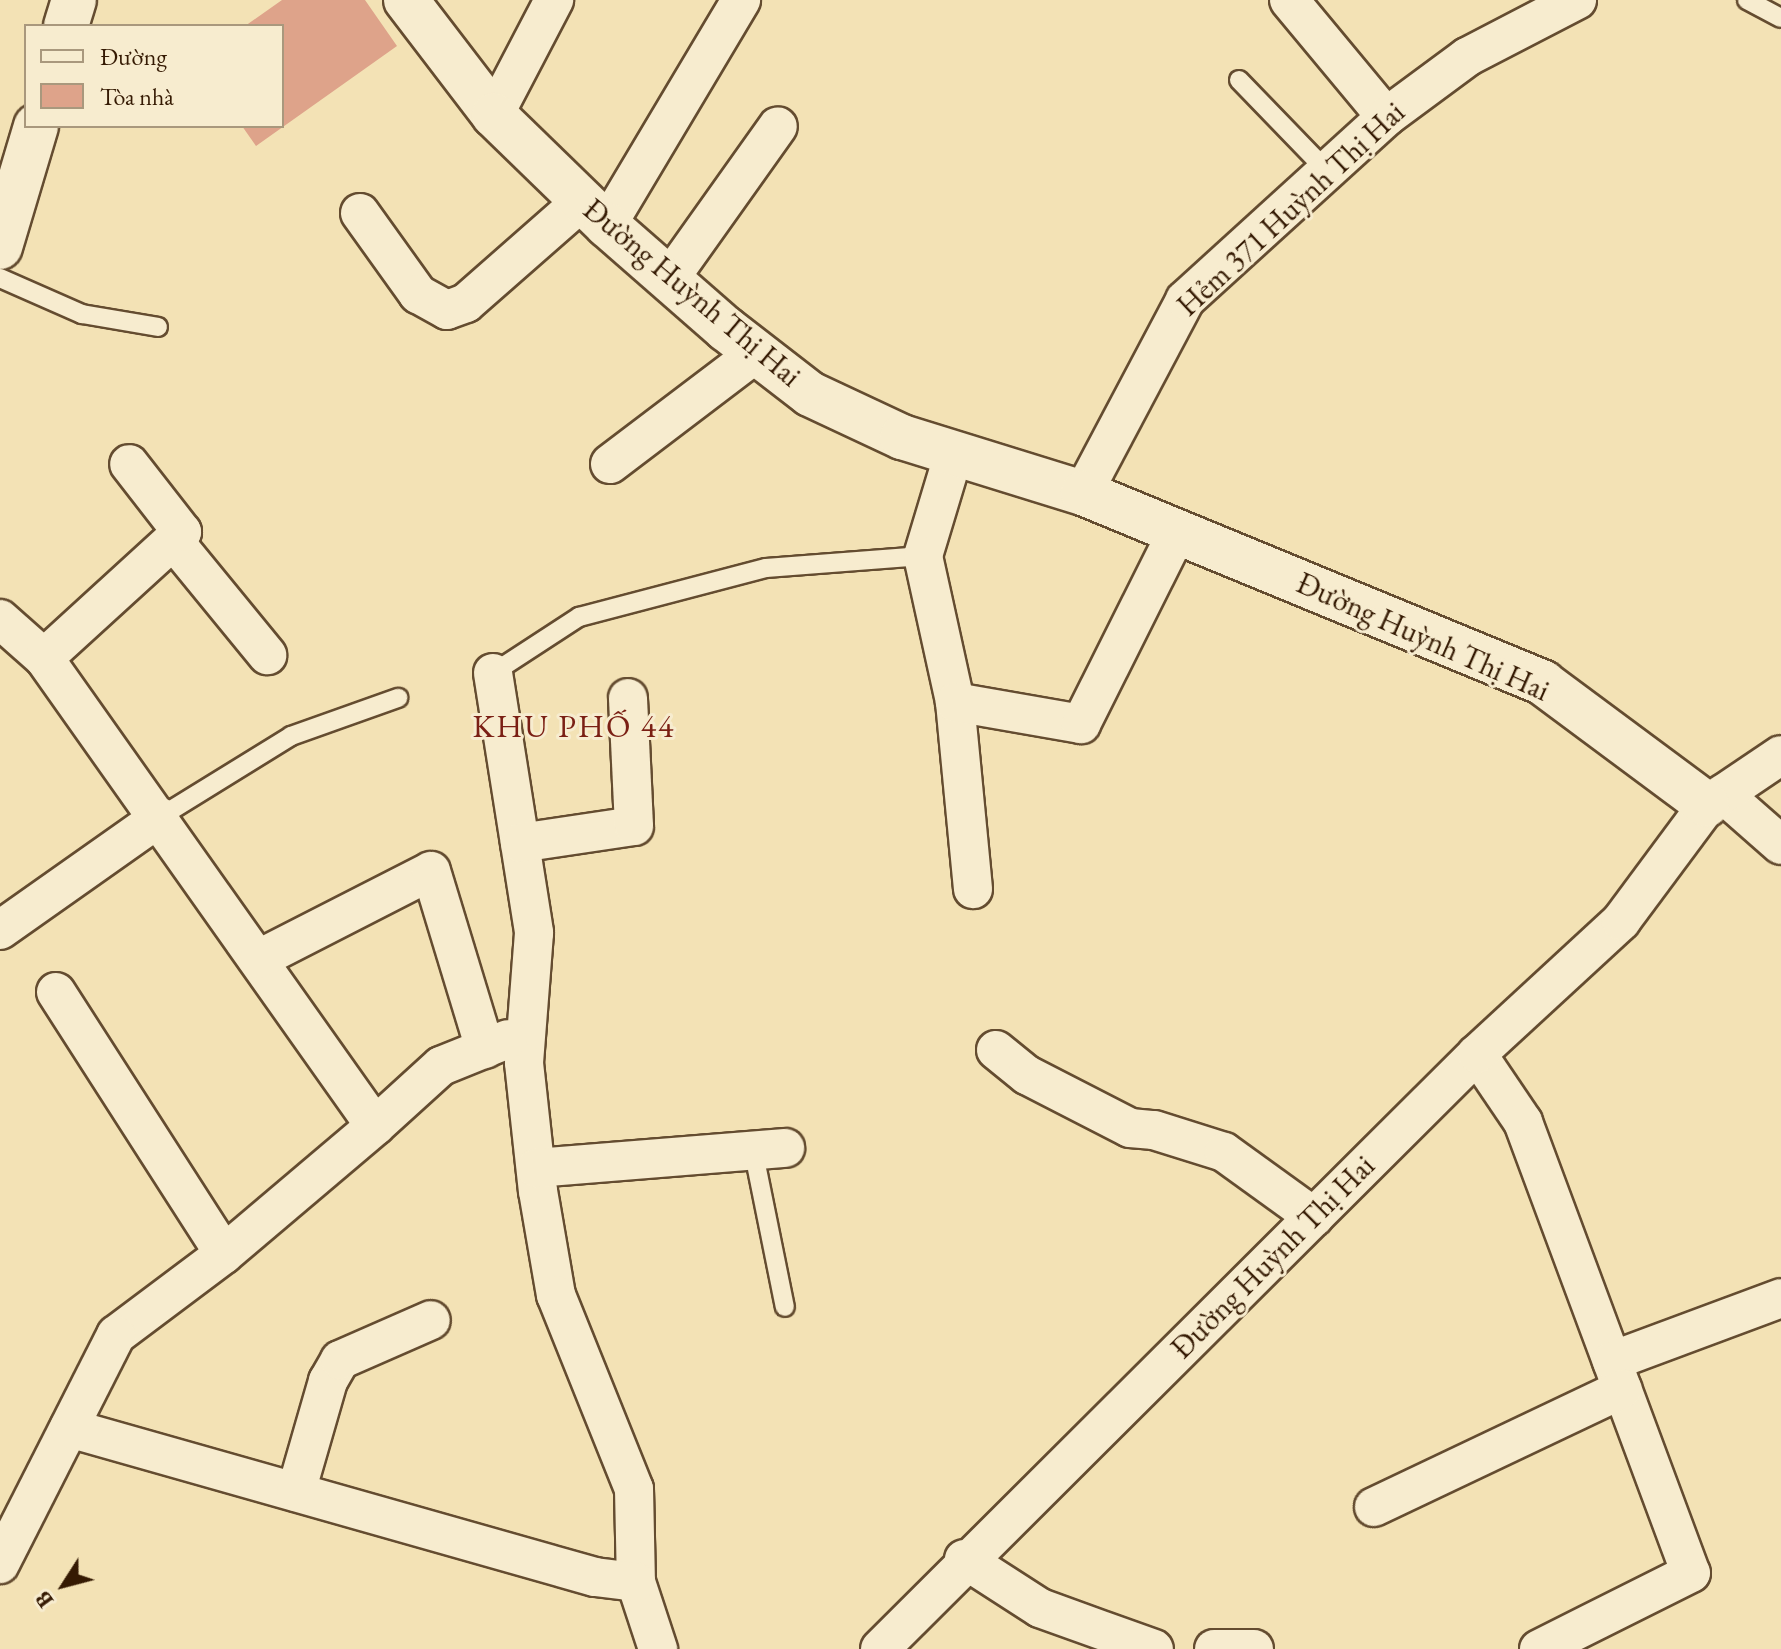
<!DOCTYPE html>
<html>
<head>
<meta charset="utf-8">
<style>
	body { margin:0 }
	#map { position:relative; width:1781px; height:1649px; overflow:hidden; background:#f3e2b5; font-family:"EB Garamond",serif }
	div>[style] { position:absolute }
	.building>* { inset:0; background:#dea38a }
	.roads { filter:drop-shadow(2px 0 #644c30) drop-shadow(-2px 0 #644c30) drop-shadow(0 2px #644c30) drop-shadow(0 -2px #644c30) }
	.service>* { height:18px; margin:-9px; padding:0 9px; transform-origin:9px; border-radius:9px; background:#f7eccf }
	.minor>* { height:38px; margin:-19px; padding:0 19px; transform-origin:19px; border-radius:19px; background:#f7eccf }
	.tertiary>* { height:44px; margin:-22px; padding:0 22px; transform-origin:22px; border-radius:22px; background:#f7eccf }
	span { translate:-50% -50%; white-space:nowrap; text-align:center; line-height:1.15; -webkit-text-stroke:6px #f7eccf; paint-order:stroke }
	.street-label { font-size:30px; color:#351a03 }
	.neighbourhood-label { font-size:32px; color:#7a1f14; letter-spacing:2px }
	.legend { position:absolute; left:24px; top:24px; width:260px; height:104px; box-sizing:border-box; background:#f7eccf; border:2px solid #a9987d; margin:0; padding:10px 14px; list-style:none; font-size:24px; color:#351a03 }
	.legend li { display:flex; align-items:center; gap:16px; height:40px }
	.legend b { width:40px; border:2px solid #a9987d }
	.north { position:absolute; left:24px; top:1545px; width:80px; height:80px; -webkit-text-stroke:6px #f7eccf; paint-order:stroke; rotate:234deg; font-size:22px; font-weight:700; line-height:32px; text-align:center; color:#351a03 }
	.north::after { content:''; display:block; margin:auto; width:28px; height:36px; background:#351a03; clip-path:polygon(50% 0,100% 100%,50% 72%,0 100%) }
</style>
</head>
<body>
<div id="map">
	<div class="building">
		<i style="clip-path:polygon(282px 0,365px 0,397px 46px,256px 146px,242px 126px,282px 126px,282px 26px,245px 26px)"></i>
	</div>
	<div class="roads">
		<div class="service">
			<i style="left:1747px;top:0;width:38px;rotate:28deg"></i>
			<i style="left:1239px;top:80px;width:127px;rotate:46deg"></i>
			<i style="left:0;top:278px;width:90px;rotate:23.7deg"></i>
			<i style="left:82px;top:314px;width:77px;rotate:9.7deg"></i>
			<i style="left:493px;top:673px;width:103px;rotate:-33.1deg"></i>
			<i style="left:579px;top:617px;width:193px;rotate:-14.7deg"></i>
			<i style="left:766px;top:568px;width:157px;rotate:-4.4deg"></i>
			<i style="left:160px;top:817px;width:154px;rotate:-31.7deg"></i>
			<i style="left:291px;top:736px;width:114px;rotate:-19.6deg"></i>
			<i style="left:753px;top:1149px;width:161px;rotate:78.6deg"></i>
		</div>
		<div class="minor">
			<i style="left:1289px;top:0;width:152px;rotate:50.3deg"></i>
			<i style="left:494px;top:115px;width:130px;rotate:-62.4deg"></i>
			<i style="left:360px;top:213px;width:100px;rotate:54.4deg"></i>
			<i style="left:418px;top:294px;width:33px;rotate:29deg"></i>
			<i style="left:447px;top:310px;width:20px;rotate:-20deg"></i>
			<i style="left:466px;top:303px;width:154px;rotate:-41.3deg"></i>
			<i style="left:607px;top:225px;width:262px;rotate:-59.2deg"></i>
			<i style="left:670px;top:278px;width:186px;rotate:-54.6deg"></i>
			<i style="left:954px;top:453px;width:108px;rotate:106.8deg"></i>
			<i style="left:923px;top:556px;width:149px;rotate:77.6deg"></i>
			<i style="left:955px;top:702px;width:188px;rotate:84.5deg"></i>
			<i style="left:610px;top:464px;width:183px;rotate:-37.2deg"></i>
			<i style="left:1083px;top:493px;width:218px;rotate:-62.1deg"></i>
			<i style="left:1185px;top:300px;width:272px;rotate:-42.3deg"></i>
			<i style="left:1386px;top:117px;width:101px;rotate:-36.5deg"></i>
			<i style="left:1467px;top:57px;width:124px;rotate:-27.4deg"></i>
			<i style="left:173px;top:540px;width:149px;rotate:50.7deg"></i>
			<i style="left:0;top:619px;width:59px;rotate:41.6deg"></i>
			<i style="left:44px;top:658px;width:573px;rotate:54.73deg"></i>
			<i style="left:375px;top:1126px;width:198px;rotate:139.7deg"></i>
			<i style="left:224px;top:1254px;width:135px;rotate:143.1deg"></i>
			<i style="left:116px;top:1335px;width:257px;rotate:116.9deg"></i>
			<i style="left:44px;top:658px;width:187px;rotate:-42.4deg"></i>
			<i style="left:182px;top:532px;width:86px;rotate:-127.9deg"></i>
			<i style="left:493px;top:673px;width:263px;rotate:81deg"></i>
			<i style="left:534px;top:933px;width:130px;rotate:94.4deg"></i>
			<i style="left:524px;top:1063px;width:129px;rotate:83.8deg"></i>
			<i style="left:538px;top:1191px;width:106px;rotate:80.2deg"></i>
			<i style="left:556px;top:1295px;width:209px;rotate:68.1deg"></i>
			<i style="left:634px;top:1489px;width:93px;rotate:88.8deg"></i>
			<i style="left:636px;top:1582px;width:71px;rotate:71.8deg"></i>
			<i style="left:955px;top:702px;width:128px;rotate:9.9deg"></i>
			<i style="left:1081px;top:724px;width:215px;rotate:-63.4deg"></i>
			<i style="left:1723px;top:794px;width:77px;rotate:41.3deg"></i>
			<i style="left:520px;top:843px;width:115px;rotate:-8.5deg"></i>
			<i style="left:634px;top:826px;width:128px;rotate:-92.7deg"></i>
			<i style="left:0;top:930px;width:196px;rotate:-35.2deg"></i>
			<i style="left:259px;top:959px;width:193px;rotate:-27.1deg"></i>
			<i style="left:431px;top:871px;width:186px;rotate:73.1deg"></i>
			<i style="left:56px;top:992px;width:311px;rotate:57.3deg"></i>
			<i style="left:996px;top:1050px;width:40px;rotate:39deg"></i>
			<i style="left:1027px;top:1075px;width:116px;rotate:27.2deg"></i>
			<i style="left:1130px;top:1128px;width:24px;rotate:5deg"></i>
			<i style="left:1154px;top:1130px;width:73px;rotate:17.4deg"></i>
			<i style="left:1224px;top:1152px;width:111px;rotate:35.8deg"></i>
			<i style="left:1477px;top:1054px;width:82px;rotate:55.9deg"></i>
			<i style="left:1523px;top:1122px;width:481px;rotate:69.6deg"></i>
			<i style="left:1691px;top:1573px;width:170px;rotate:153.4deg"></i>
			<i style="left:375px;top:1126px;width:89px;rotate:-42.3deg"></i>
			<i style="left:441px;top:1066px;width:72px;rotate:-21.9deg"></i>
			<i style="left:536px;top:1168px;width:250px;rotate:-4.6deg"></i>
			<i style="left:1612px;top:1361px;width:180px;rotate:-20.4deg"></i>
			<i style="left:69px;top:1428px;width:547px;rotate:15.82deg"></i>
			<i style="left:595px;top:1577px;width:41px;rotate:7deg"></i>
			<i style="left:296px;top:1492px;width:116px;rotate:-73.9deg"></i>
			<i style="left:328px;top:1381px;width:24px;rotate:-60deg"></i>
			<i style="left:340px;top:1360px;width:99px;rotate:-23.7deg"></i>
			<i style="left:1374px;top:1507px;width:275px;rotate:-25.4deg"></i>
			<i style="left:964px;top:1559px;width:90px;rotate:32.8deg"></i>
			<i style="left:1040px;top:1608px;width:121px;rotate:19.8deg"></i>
			<i style="left:880px;top:1649px;width:843px;rotate:-44.9deg"></i>
			<i style="left:1477px;top:1054px;width:196px;rotate:-42.7deg"></i>
			<i style="left:1621px;top:921px;width:144px;rotate:-53.4deg"></i>
			<i style="left:1707px;top:805px;width:89px;rotate:-34deg"></i>
			<i style="left:1214px;top:1649px;width:40px"></i>
		</div>
		<div class="tertiary">
			<i style="left:406px;top:0;width:145px;rotate:52.6deg"></i>
			<i style="left:494px;top:115px;width:158px;rotate:44.2deg"></i>
			<i style="left:607px;top:225px;width:158px;rotate:41.2deg"></i>
			<i style="left:726px;top:329px;width:106px;rotate:37.7deg"></i>
			<i style="left:810px;top:394px;width:102px;rotate:25.1deg"></i>
			<i style="left:902px;top:437px;width:189px;rotate:17.2deg"></i>
			<i style="left:1083px;top:493px;width:498px;rotate:22.4deg"></i>
			<i style="left:1543px;top:683px;width:204px;rotate:36.6deg"></i>
			<i style="left:66px;top:26px;width:27px;rotate:-73deg"></i>
			<i style="left:0;top:247px;width:126px;rotate:-73.4deg"></i>
		</div>
	</div>
	<div class="street-label">
		<span style="left:1291px;top:209px;rotate:-43deg">Hẻm 371 Huỳnh Thị Hai</span>
		<span style="left:692px;top:293px;rotate:40deg">Đường Huỳnh Thị Hai</span>
		<span style="left:1423px;top:637px;rotate:24deg">Đường Huỳnh Thị Hai</span>
		<span style="left:1273px;top:1257px;rotate:-45deg">Đường Huỳnh Thị Hai</span>
	</div>
	<div class="neighbourhood-label">
		<span style="left:574px;top:726px">KHU PHỐ 44</span>
	</div>
	<ul class="legend">
	<li><b style="height:10px;background:#f7eccf"></b>Đường</li>
	<li><b style="height:22px;background:#dea38a"></b>Tòa nhà</li>
	</ul>
	<div class="north">B</div>
</div>
</body>
</html>
